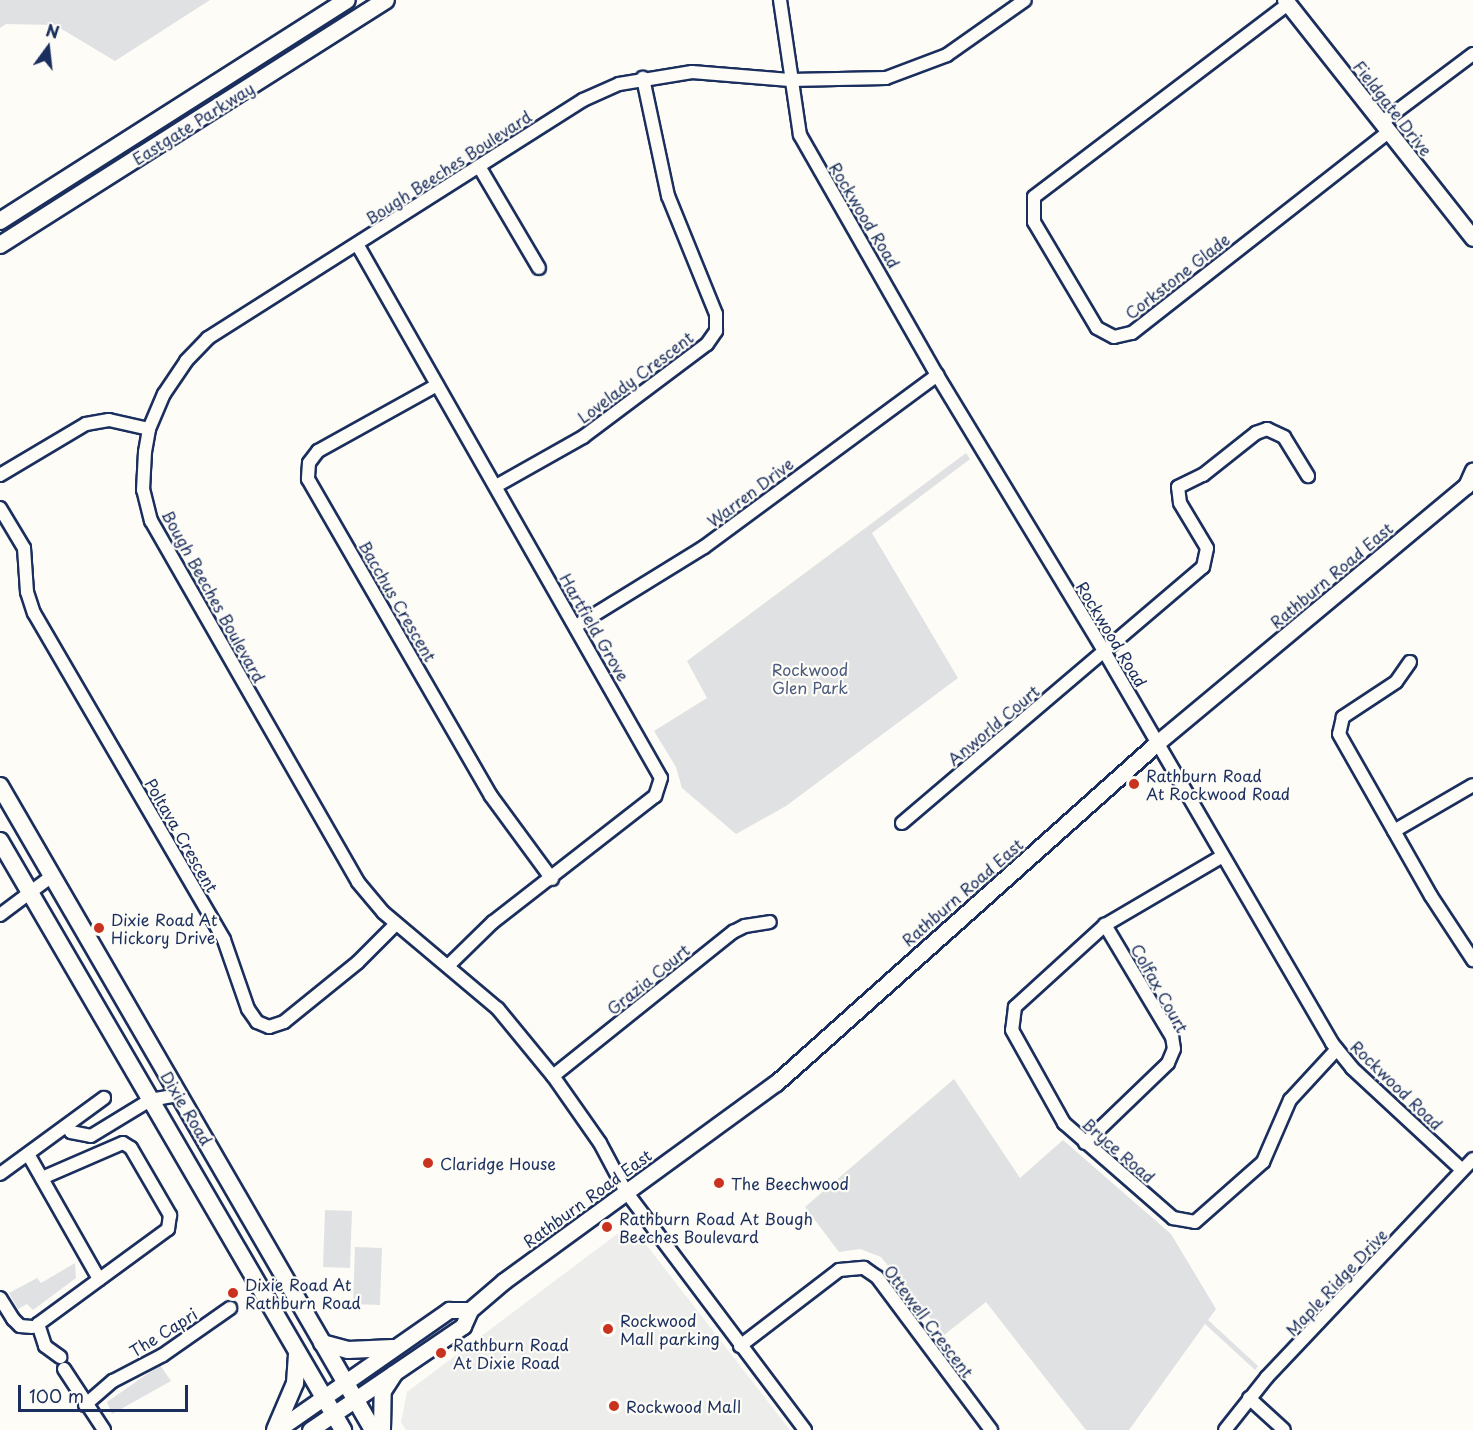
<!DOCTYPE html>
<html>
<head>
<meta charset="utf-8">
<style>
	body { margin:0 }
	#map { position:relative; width:1473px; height:1430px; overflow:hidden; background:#fdfcf7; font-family:"Playpen Sans",sans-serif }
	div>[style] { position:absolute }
	.built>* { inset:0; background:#edeeec }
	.green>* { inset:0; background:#e0e1e3; transform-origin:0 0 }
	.roads { filter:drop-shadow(2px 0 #1b2f5e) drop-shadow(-2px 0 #1b2f5e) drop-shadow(0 2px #1b2f5e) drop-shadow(0 -2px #1b2f5e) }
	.minor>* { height:12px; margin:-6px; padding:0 6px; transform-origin:6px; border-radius:6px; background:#fdfcf7 }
	.tertiary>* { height:15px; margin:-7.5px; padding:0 7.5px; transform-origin:7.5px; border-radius:7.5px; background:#fdfcf7 }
	.secondary>* { height:16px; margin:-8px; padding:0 8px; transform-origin:8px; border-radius:8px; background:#fdfcf7 }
	.dots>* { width:16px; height:16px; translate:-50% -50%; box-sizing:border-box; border:3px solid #fdfcf7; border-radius:50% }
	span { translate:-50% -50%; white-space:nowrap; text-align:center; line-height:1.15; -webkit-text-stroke:4.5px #fdfcf7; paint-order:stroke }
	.street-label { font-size:16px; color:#1b2f5e }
	.park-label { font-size:16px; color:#4c5c7f }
	.poi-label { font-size:16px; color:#1b2f5e }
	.left { translate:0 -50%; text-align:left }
	.north { position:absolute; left:18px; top:18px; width:60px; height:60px; -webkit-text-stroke:4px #fdfcf7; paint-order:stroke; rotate:15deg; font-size:16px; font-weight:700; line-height:24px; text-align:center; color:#1b2f5e }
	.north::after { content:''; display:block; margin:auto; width:21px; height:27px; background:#1b2f5e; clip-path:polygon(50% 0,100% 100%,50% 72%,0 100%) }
	.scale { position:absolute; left:18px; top:1385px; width:170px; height:27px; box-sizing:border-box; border:3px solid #1b2f5e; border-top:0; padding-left:8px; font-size:18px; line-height:21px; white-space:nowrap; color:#1b2f5e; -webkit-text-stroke:4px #fdfcf7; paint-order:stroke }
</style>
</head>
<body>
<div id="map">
	<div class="built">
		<i style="clip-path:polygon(617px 1234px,641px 1238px,790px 1430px,406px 1430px,401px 1422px,407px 1392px)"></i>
	</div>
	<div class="green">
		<i style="clip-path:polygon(0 0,210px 0,115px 61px,55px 25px,6px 24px,0 28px)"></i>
		<i style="clip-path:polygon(966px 453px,970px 459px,872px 533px,958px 678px,786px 806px,736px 834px,682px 788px,676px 767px,654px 731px,707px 698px,687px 661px)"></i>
		<i style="clip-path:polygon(954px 1079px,1020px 1178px,1063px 1140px,1171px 1234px,1216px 1309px,1208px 1320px,1258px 1366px,1255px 1370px,1205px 1324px,1129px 1430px,1086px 1430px,986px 1302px,944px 1335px,881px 1257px,860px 1249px,839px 1252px,805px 1207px)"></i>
		<i style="left:325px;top:1210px;width:27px;height:57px;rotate:2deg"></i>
		<i style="left:355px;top:1247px;width:27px;height:57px;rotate:2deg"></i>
		<i style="clip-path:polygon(75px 1263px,76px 1278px,33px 1310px,27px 1304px,18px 1309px,9px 1293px,37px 1278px,41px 1283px)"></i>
		<i style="clip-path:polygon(160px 1365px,171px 1381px,112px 1414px,107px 1402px)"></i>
	</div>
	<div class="roads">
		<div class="minor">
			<i style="left:780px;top:0;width:136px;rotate:81.6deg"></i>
			<i style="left:800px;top:135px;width:276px;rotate:60.3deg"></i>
			<i style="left:937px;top:375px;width:323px;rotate:58.8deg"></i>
			<i style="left:1104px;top:651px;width:453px;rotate:59.8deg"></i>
			<i style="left:1332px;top:1043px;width:32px;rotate:51deg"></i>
			<i style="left:1352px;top:1068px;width:149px;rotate:42.8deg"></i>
			<i style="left:1288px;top:4px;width:319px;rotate:142.8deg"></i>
			<i style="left:1034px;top:197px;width:25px;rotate:90deg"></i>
			<i style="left:1034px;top:222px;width:123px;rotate:59.3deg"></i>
			<i style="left:1097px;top:328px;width:19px;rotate:28deg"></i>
			<i style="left:1114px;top:337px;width:18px;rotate:-13deg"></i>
			<i style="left:1132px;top:333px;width:325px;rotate:-38.1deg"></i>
			<i style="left:1381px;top:123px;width:115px;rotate:-36.9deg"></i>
			<i style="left:480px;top:168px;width:116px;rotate:59.5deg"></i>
			<i style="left:357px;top:244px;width:614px;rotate:60.35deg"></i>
			<i style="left:661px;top:778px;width:19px;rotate:108deg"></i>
			<i style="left:655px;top:796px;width:205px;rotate:142.1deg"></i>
			<i style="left:493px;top:922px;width:62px;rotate:135.7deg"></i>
			<i style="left:437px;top:385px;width:136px;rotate:151deg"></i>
			<i style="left:318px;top:451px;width:15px;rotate:127deg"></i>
			<i style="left:309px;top:463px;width:16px;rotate:94deg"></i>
			<i style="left:308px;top:479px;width:366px;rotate:60deg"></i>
			<i style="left:491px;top:796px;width:103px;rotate:53.7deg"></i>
			<i style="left:0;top:475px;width:100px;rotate:-30.7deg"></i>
			<i style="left:86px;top:424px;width:23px;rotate:-10deg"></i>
			<i style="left:109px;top:420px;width:41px;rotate:12.7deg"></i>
			<i style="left:496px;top:486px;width:100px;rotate:-29.4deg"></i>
			<i style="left:583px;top:437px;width:155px;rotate:-36.9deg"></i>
			<i style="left:707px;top:344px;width:16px;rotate:-55deg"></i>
			<i style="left:716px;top:331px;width:17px;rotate:-90deg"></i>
			<i style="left:716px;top:314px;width:127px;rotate:-112.1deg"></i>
			<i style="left:668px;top:196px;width:121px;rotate:-102deg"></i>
			<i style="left:0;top:508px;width:47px;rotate:59deg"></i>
			<i style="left:24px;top:548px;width:44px;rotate:86.1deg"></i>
			<i style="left:27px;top:592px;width:22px;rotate:72deg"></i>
			<i style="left:34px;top:613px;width:378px;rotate:59.8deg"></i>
			<i style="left:224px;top:940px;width:73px;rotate:70.8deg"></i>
			<i style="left:248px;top:1009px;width:16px;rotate:55deg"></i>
			<i style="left:257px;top:1022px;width:13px;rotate:23deg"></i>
			<i style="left:269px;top:1027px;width:16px;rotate:-18deg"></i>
			<i style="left:284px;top:1022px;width:95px;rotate:-39deg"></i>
			<i style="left:358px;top:962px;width:54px;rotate:-45deg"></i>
			<i style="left:576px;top:626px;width:150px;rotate:-31.7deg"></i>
			<i style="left:704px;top:547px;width:290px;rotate:-36.4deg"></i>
			<i style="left:1410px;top:662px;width:24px;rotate:125deg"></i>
			<i style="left:1396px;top:682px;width:64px;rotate:146.6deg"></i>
			<i style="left:1343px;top:717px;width:17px;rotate:103deg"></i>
			<i style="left:1339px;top:734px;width:186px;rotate:60.4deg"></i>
			<i style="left:1431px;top:896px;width:77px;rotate:56.7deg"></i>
			<i style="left:902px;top:823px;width:395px;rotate:-40.4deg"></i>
			<i style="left:1203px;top:567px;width:19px;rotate:-78deg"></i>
			<i style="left:1207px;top:548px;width:52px;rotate:-121deg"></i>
			<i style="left:1180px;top:503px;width:16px;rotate:-97deg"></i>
			<i style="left:1178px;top:487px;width:28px;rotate:-26deg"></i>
			<i style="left:1203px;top:475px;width:68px;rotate:-38.4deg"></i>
			<i style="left:1256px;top:433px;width:12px;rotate:-20deg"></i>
			<i style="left:1267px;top:429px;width:19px;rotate:25deg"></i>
			<i style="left:1284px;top:437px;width:46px;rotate:58.4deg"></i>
			<i style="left:1394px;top:831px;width:91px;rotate:-30.2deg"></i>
			<i style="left:1221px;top:857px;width:134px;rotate:149.6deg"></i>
			<i style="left:1105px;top:925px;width:122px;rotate:137.7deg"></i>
			<i style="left:1015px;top:1007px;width:23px;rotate:97deg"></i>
			<i style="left:1012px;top:1030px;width:107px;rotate:60.8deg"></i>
			<i style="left:1064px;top:1123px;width:145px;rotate:41.1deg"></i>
			<i style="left:1173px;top:1218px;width:22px;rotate:10deg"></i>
			<i style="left:1195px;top:1222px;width:91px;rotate:-41.4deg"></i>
			<i style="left:1263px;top:1162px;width:68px;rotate:-66.5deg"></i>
			<i style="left:1290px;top:1100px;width:69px;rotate:-47.3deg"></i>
			<i style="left:0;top:915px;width:65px;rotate:-36.9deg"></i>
			<i style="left:553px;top:1076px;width:231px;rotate:-38.7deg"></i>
			<i style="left:733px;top:932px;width:13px;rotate:-27deg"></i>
			<i style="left:745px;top:926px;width:25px;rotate:-9deg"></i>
			<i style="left:67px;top:1126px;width:7px;rotate:56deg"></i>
			<i style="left:71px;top:1132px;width:20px;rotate:11deg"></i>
			<i style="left:91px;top:1136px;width:69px;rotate:-31.4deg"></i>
			<i style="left:150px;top:1100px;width:28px;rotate:-10deg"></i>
			<i style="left:1085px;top:1143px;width:115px;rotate:-43.9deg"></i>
			<i style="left:1168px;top:1063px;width:15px;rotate:-67deg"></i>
			<i style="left:1174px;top:1049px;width:12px;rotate:-99deg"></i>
			<i style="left:1172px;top:1037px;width:131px;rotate:-120.9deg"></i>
			<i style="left:28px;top:1154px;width:144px;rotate:60.4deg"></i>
			<i style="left:0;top:1174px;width:129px;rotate:-36.2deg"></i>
			<i style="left:42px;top:1178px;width:88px;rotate:-23.4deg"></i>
			<i style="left:123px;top:1143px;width:9px;rotate:32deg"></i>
			<i style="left:131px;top:1148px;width:78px;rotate:59.8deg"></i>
			<i style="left:170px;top:1215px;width:14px;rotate:98deg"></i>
			<i style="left:168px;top:1229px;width:161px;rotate:143.8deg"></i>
			<i style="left:38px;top:1324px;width:23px;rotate:72deg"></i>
			<i style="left:45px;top:1346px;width:19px;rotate:36deg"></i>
			<i style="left:0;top:1298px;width:25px;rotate:58deg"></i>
			<i style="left:13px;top:1319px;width:10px;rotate:45deg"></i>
			<i style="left:20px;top:1326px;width:12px;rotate:5deg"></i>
			<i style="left:740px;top:1346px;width:125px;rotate:-37.5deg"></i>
			<i style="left:839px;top:1270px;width:25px;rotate:-5deg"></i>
			<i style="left:864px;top:1268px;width:16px;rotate:35deg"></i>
			<i style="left:877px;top:1277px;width:191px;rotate:53.3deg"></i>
			<i style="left:64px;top:1369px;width:73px;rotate:56.7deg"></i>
			<i style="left:1249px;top:1398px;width:47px;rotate:42.4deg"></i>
			<i style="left:85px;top:1405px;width:37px;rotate:-41deg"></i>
			<i style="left:113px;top:1381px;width:56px;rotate:-27.5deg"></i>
			<i style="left:163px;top:1355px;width:82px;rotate:-35deg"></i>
			<i style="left:805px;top:1430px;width:300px;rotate:-126.9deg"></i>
			<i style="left:625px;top:1190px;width:53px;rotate:-118deg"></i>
			<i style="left:600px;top:1143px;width:82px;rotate:-125deg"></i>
			<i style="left:553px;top:1076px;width:87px;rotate:-129.4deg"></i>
			<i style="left:498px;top:1009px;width:150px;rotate:-139.9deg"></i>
			<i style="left:383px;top:912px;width:39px;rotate:-130deg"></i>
			<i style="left:358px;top:882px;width:416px;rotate:-119.8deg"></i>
			<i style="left:151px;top:521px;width:32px;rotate:-104deg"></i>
			<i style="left:143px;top:490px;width:38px;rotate:-87deg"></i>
			<i style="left:145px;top:452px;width:23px;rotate:-80deg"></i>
			<i style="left:149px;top:429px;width:38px;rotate:-67deg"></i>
			<i style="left:164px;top:394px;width:40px;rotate:-56deg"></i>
			<i style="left:186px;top:361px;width:32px;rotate:-46deg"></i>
			<i style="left:208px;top:338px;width:444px;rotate:-32.4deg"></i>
			<i style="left:583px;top:100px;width:39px;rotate:-24deg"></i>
			<i style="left:619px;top:84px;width:74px;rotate:-9.3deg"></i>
			<i style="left:692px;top:72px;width:98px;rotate:4.7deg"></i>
			<i style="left:790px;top:80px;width:96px;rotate:-1.2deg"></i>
			<i style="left:886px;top:78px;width:65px;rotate:-20.7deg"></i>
			<i style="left:947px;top:55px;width:95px;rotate:-35.2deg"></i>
			<i style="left:1225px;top:1430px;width:68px;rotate:-51.6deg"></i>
			<i style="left:1267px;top:1377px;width:300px;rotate:-46.6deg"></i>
		</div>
		<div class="tertiary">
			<i style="left:1285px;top:0;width:303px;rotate:51.7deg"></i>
			<i style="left:277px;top:1430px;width:210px;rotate:-34.9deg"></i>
			<i style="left:449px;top:1310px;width:21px"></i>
			<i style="left:310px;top:1430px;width:185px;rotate:-34.2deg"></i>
			<i style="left:463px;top:1326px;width:17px;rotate:-66deg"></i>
			<i style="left:470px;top:1310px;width:45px;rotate:-40.5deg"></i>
			<i style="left:504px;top:1281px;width:336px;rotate:-36.1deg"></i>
			<i style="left:776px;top:1083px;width:511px;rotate:-41.75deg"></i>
			<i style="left:1157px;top:743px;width:402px;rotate:-39.8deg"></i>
			<i style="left:1466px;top:486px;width:17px;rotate:-66deg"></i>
		</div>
		<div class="secondary">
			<i style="left:0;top:221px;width:411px;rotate:-32.5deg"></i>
			<i style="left:0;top:245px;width:457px;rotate:-32.4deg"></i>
			<i style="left:0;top:786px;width:744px;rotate:59.92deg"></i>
			<i style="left:0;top:841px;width:682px;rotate:59.79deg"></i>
			<i style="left:322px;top:1343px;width:27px;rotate:15deg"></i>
			<i style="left:348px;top:1350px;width:45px;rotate:-2.5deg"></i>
			<i style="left:275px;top:1430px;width:51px;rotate:-66.9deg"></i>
			<i style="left:295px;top:1383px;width:29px;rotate:-86deg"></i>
			<i style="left:382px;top:1430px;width:39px;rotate:-89deg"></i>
			<i style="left:383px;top:1391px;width:20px;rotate:-57deg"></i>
		</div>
	</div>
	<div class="dots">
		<i style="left:1134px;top:784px;background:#c8321e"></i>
		<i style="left:99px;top:928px;background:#c8321e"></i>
		<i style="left:428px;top:1163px;background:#c8321e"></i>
		<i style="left:719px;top:1183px;background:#c8321e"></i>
		<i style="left:607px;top:1227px;background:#c8321e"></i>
		<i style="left:233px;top:1293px;background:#c8321e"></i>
		<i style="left:608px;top:1329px;background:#c8321e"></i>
		<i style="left:441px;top:1353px;background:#c8321e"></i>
		<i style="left:614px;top:1406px;background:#c8321e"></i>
	</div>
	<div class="street-label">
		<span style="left:1393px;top:108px;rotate:52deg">Fieldgate Drive</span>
		<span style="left:193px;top:123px;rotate:-32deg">Eastgate Parkway</span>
		<span style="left:448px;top:167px;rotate:-33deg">Bough Beeches Boulevard</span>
		<span style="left:865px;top:215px;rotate:59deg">Rockwood Road</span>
		<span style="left:1177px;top:276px;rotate:-38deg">Corkstone Glade</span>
		<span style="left:635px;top:377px;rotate:-37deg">Lovelady Crescent</span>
		<span style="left:750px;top:492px;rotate:-37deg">Warren Drive</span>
		<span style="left:1331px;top:575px;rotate:-40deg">Rathburn Road East</span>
		<span style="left:214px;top:596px;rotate:61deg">Bough Beeches Boulevard</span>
		<span style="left:398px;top:601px;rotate:60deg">Bacchus Crescent</span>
		<span style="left:595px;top:627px;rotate:60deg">Hartfield Grove</span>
		<span style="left:1112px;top:634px;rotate:59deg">Rockwood Road</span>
		<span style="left:993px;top:725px;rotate:-40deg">Anworld Court</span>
		<span style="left:182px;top:835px;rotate:60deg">Poltava Crescent</span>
		<span style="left:962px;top:892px;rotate:-41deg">Rathburn Road East</span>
		<span style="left:648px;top:979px;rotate:-39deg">Grazia Court</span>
		<span style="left:1160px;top:988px;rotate:61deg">Colfax Court</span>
		<span style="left:1397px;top:1085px;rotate:44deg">Rockwood Road</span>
		<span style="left:187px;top:1108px;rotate:59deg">Dixie Road</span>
		<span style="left:1119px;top:1150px;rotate:41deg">Bryce Road</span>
		<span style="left:587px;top:1198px;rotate:-36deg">Rathburn Road East</span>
		<span style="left:1336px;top:1282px;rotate:-47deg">Maple Ridge Drive</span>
		<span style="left:929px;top:1321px;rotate:53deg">Ottewell Crescent</span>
		<span style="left:163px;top:1332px;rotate:-32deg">The Capri</span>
	</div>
	<div class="park-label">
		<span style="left:810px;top:678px">Rockwood<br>Glen Park</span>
	</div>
	<div class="poi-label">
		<span class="left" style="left:1146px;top:784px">Rathburn Road<br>At Rockwood Road</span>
		<span class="left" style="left:111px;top:928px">Dixie Road At<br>Hickory Drive</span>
		<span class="left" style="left:440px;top:1163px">Claridge House</span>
		<span class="left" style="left:731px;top:1183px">The Beechwood</span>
		<span class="left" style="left:619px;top:1227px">Rathburn Road At Bough<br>Beeches Boulevard</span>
		<span class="left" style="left:245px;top:1293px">Dixie Road At<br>Rathburn Road</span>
		<span class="left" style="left:620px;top:1329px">Rockwood<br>Mall parking</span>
		<span class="left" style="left:453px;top:1353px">Rathburn Road<br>At Dixie Road</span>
		<span class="left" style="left:626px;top:1406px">Rockwood Mall</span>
	</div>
	<div class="north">N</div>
	<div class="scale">100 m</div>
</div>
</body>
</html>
